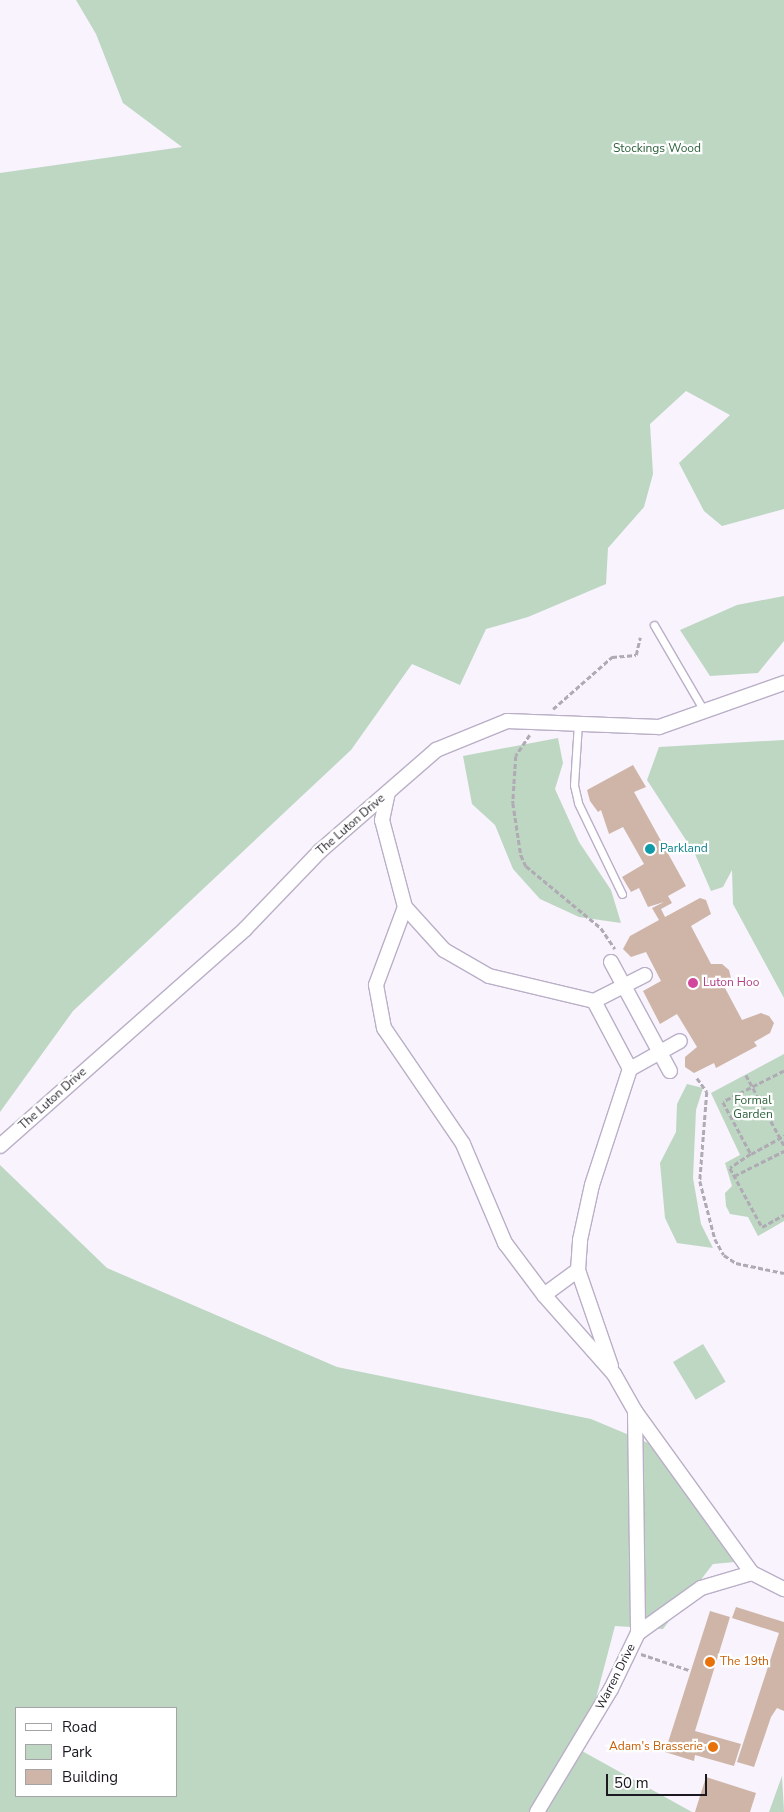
<!DOCTYPE html>
<html>
<head>
<meta charset="utf-8">
<style>
	body { margin:0 }
	#map { position:relative; width:784px; height:1812px; overflow:hidden; background:#f8f3fd; font-family:"Nunito Sans",sans-serif }
	div>[style] { position:absolute }
	.green>* { inset:0; background:#bdd7c2; transform-origin:0 0 }
	.building>* { inset:0; background:#ceb5a7 }
	.path>* { height:2.5px; margin-top:-1.25px; transform-origin:0; background:repeating-linear-gradient(90deg,#afaab4 0 5px,transparent 0 7.5px) }
	.roads { filter:drop-shadow(1px 0 #baafc7) drop-shadow(-1px 0 #baafc7) drop-shadow(0 1px #baafc7) drop-shadow(0 -1px #baafc7) }
	.service>* { height:7px; margin:-3.5px; padding:0 3.5px; transform-origin:3.5px; border-radius:3.5px; background:#fff }
	.minor>* { height:14px; margin:-7px; padding:0 7px; transform-origin:7px; border-radius:7px; background:#fff }
	.dots>* { width:14px; height:14px; translate:-50% -50%; box-sizing:border-box; border:2px solid #fff; border-radius:50% }
	span { translate:-50% -50%; white-space:nowrap; text-align:center; line-height:1.15; -webkit-text-stroke:4.5px #fff; paint-order:stroke }
	.park-label { font-size:12px; color:#2d613b }
	.street-label { font-size:12px; color:#1c1821 }
	.culture-label { font-size:12px; color:#0d838f }
	.left { translate:0 -50%; text-align:left }
	.hotel-label { font-size:12px; color:#b23c85 }
	.food-label { font-size:12px; color:#c56008 }
	.right { translate:-100% -50%; text-align:right }
	.legend { position:absolute; left:15px; top:1707px; width:162px; height:90px; box-sizing:border-box; background:#fff; border:1px solid #a4a3a6; margin:0; padding:6px 9px; list-style:none; font-size:15px; color:#1c1821 }
	.legend li { display:flex; align-items:center; gap:10px; height:25px }
	.legend b { width:25px; border:1px solid #a4a3a6 }
	.scale { position:absolute; left:606px; top:1774px; width:101px; height:22px; box-sizing:border-box; border:2px solid #1c1821; border-top:0; padding-left:6px; font-size:15px; line-height:18px; white-space:nowrap; color:#1c1821; -webkit-text-stroke:4px #fff; paint-order:stroke }
</style>
</head>
<body>
<div id="map">
	<div class="green">
		<i style="clip-path:polygon(76px 0,784px 0,784px 509px,722px 526px,704px 511px,679px 463px,730px 415px,686px 391px,650px 424px,653px 474px,644px 507px,608px 548px,606px 584px,528px 617px,486px 629px,460px 685px,412px 664px,351px 750px,73px 1011px,0 1112px,0 173px,182px 147px,123px 103px,96px 34px)"></i>
		<i style="clip-path:polygon(784px 596px,784px 641px,758px 673px,710px 676px,680px 630px,737px 605px)"></i>
		<i style="clip-path:polygon(558px 738px,563px 763px,555px 789px,579px 842px,611px 890px,621px 923px,579px 917px,540px 899px,513px 869px,495px 825px,472px 804px,463px 756px)"></i>
		<i style="clip-path:polygon(784px 740px,784px 998px,733px 904px,732px 870px,723px 887px,711px 891px,695px 854px,647px 780px,659px 747px)"></i>
		<i style="clip-path:polygon(784px 1054px,784px 1221px,758px 1236px,748px 1217px,730px 1214px,726px 1206px,725px 1193px,732px 1186px,725px 1163px,740px 1155px,711px 1093px)"></i>
		<i style="clip-path:polygon(687px 1084px,703px 1088px,696px 1110px,693px 1178px,701px 1224px,713px 1248px,677px 1243px,665px 1218px,660px 1163px,676px 1132px,677px 1104px)"></i>
		<i style="clip-path:polygon(evenodd,0 1165px,107px 1268px,337px 1367px,591px 1419px,653px 1445px,746px 1561px,713px 1564px,663px 1629px,615px 1626px,582px 1751px,692px 1812px,0 1812px,0 1165px,16px 1708px,176px 1708px,176px 1796px,16px 1796px,16px 1708px)"></i>
		<i style="left:703px;top:1344px;width:44px;height:35px;rotate:59deg"></i>
		<i style="clip-path:polygon(782px 1776px,784px 1812px,769px 1812px)"></i>
	</div>
	<div class="building">
		<i style="clip-path:polygon(633px 765px,646px 787px,634px 792px,686px 886px,668px 896px,672px 903px,661px 909px,665px 917px,700px 898px,706px 900px,711px 914px,691px 926px,711px 964px,722px 964px,729px 970px,731px 978px,725px 988px,742px 1020px,761px 1013px,769px 1016px,774px 1023px,770px 1033px,754px 1042px,757px 1046px,716px 1068px,714px 1063px,694px 1073px,685px 1067px,685px 1057px,697px 1047px,677px 1014px,660px 1024px,643px 991px,661px 981px,646px 952px,631px 957px,623px 949px,630px 936px,659px 920px,652px 908px,664px 902px,648px 907px,639px 888px,631px 892px,622px 877px,644px 864px,623px 827px,609px 834px,601px 810px,598px 812px,590px 801px,587px 790px)"></i>
		<i style="clip-path:polygon(736px 1607px,784px 1622px,784px 1711px,777px 1708px,771px 1717px,754px 1767px,737px 1762px,779px 1633px,732px 1618px)"></i>
		<i style="clip-path:polygon(710px 1611px,730px 1617px,695px 1731px,741px 1744px,734px 1766px,695px 1755px,694px 1761px,665px 1752px)"></i>
		<i style="clip-path:polygon(706px 1777px,756px 1793px,750px 1812px,695px 1812px)"></i>
	</div>
	<div class="path">
		<i style="left:553px;top:709px;width:79px;rotate:-41.4deg"></i>
		<i style="left:612px;top:657px;width:24px;rotate:-5deg"></i>
		<i style="left:636px;top:655px;width:18px;rotate:-77deg"></i>
		<i style="left:530px;top:735px;width:25px;rotate:124deg"></i>
		<i style="left:516px;top:756px;width:47px;rotate:93.7deg"></i>
		<i style="left:513px;top:803px;width:53px;rotate:81.3deg"></i>
		<i style="left:521px;top:855px;width:12px;rotate:66deg"></i>
		<i style="left:526px;top:866px;width:97px;rotate:39.6deg"></i>
		<i style="left:601px;top:928px;width:25px;rotate:56deg"></i>
		<i style="left:784px;top:1071px;width:68px;rotate:153.1deg"></i>
		<i style="left:723px;top:1102px;width:59px;rotate:61.7deg"></i>
		<i style="left:751px;top:1154px;width:38px;rotate:-29deg"></i>
		<i style="left:746px;top:1075px;width:80px;rotate:61.5deg"></i>
		<i style="left:697px;top:1078px;width:17px;rotate:54deg"></i>
		<i style="left:707px;top:1092px;width:89px;rotate:94.5deg"></i>
		<i style="left:700px;top:1181px;width:60px;rotate:75.5deg"></i>
		<i style="left:715px;top:1239px;width:18px;rotate:61deg"></i>
		<i style="left:724px;top:1255px;width:14px;rotate:34deg"></i>
		<i style="left:736px;top:1263px;width:49px;rotate:11.8deg"></i>
		<i style="left:751px;top:1154px;width:25px;rotate:146deg"></i>
		<i style="left:730px;top:1168px;width:67px;rotate:61.5deg"></i>
		<i style="left:762px;top:1227px;width:25px;rotate:-29deg"></i>
		<i style="left:734px;top:1176px;width:56px;rotate:-26.6deg"></i>
		<i style="left:641px;top:1654px;width:51px;rotate:18.4deg"></i>
	</div>
	<div class="roads">
		<div class="service">
			<i style="left:654px;top:625px;width:99px;rotate:59.8deg"></i>
			<i style="left:578px;top:723px;width:62px;rotate:93.7deg"></i>
			<i style="left:574px;top:785px;width:18px;rotate:77deg"></i>
			<i style="left:578px;top:803px;width:101px;rotate:64.2deg"></i>
		</div>
		<div class="minor">
			<i style="left:388px;top:792px;width:29px;rotate:102deg"></i>
			<i style="left:382px;top:820px;width:90px;rotate:75.2deg"></i>
			<i style="left:405px;top:907px;width:83px;rotate:110.4deg"></i>
			<i style="left:376px;top:985px;width:44px;rotate:79.5deg"></i>
			<i style="left:384px;top:1028px;width:140px;rotate:55.7deg"></i>
			<i style="left:463px;top:1144px;width:108px;rotate:67deg"></i>
			<i style="left:505px;top:1243px;width:65px;rotate:53.1deg"></i>
			<i style="left:544px;top:1295px;width:106px;rotate:48.5deg"></i>
			<i style="left:614px;top:1374px;width:43px;rotate:60.4deg"></i>
			<i style="left:635px;top:1411px;width:222px;rotate:89.2deg"></i>
			<i style="left:405px;top:907px;width:58px;rotate:47.8deg"></i>
			<i style="left:444px;top:950px;width:52px;rotate:30deg"></i>
			<i style="left:489px;top:976px;width:108px;rotate:13.4deg"></i>
			<i style="left:594px;top:1001px;width:57px;rotate:-27deg"></i>
			<i style="left:611px;top:962px;width:124px;rotate:61.6deg"></i>
			<i style="left:594px;top:1001px;width:77px;rotate:62.1deg"></i>
			<i style="left:0;top:1146px;width:327px;rotate:-41.5deg"></i>
			<i style="left:245px;top:929px;width:108px;rotate:-46.1deg"></i>
			<i style="left:320px;top:851px;width:154px;rotate:-41deg"></i>
			<i style="left:436px;top:750px;width:77px;rotate:-22.2deg"></i>
			<i style="left:507px;top:721px;width:152px;rotate:2.3deg"></i>
			<i style="left:659px;top:727px;width:133px;rotate:-19.4deg"></i>
			<i style="left:544px;top:1295px;width:42px;rotate:-36.3deg"></i>
			<i style="left:611px;top:1366px;width:102px;rotate:-109deg"></i>
			<i style="left:578px;top:1270px;width:30px;rotate:-86deg"></i>
			<i style="left:580px;top:1240px;width:56px;rotate:-77.7deg"></i>
			<i style="left:592px;top:1185px;width:122px;rotate:-71.9deg"></i>
			<i style="left:630px;top:1069px;width:57px;rotate:-29.2deg"></i>
			<i style="left:635px;top:1411px;width:200px;rotate:54.2deg"></i>
			<i style="left:537px;top:1812px;width:144px;rotate:-59deg"></i>
			<i style="left:611px;top:1689px;width:62px;rotate:-64.3deg"></i>
			<i style="left:638px;top:1633px;width:77px;rotate:-35.5deg"></i>
			<i style="left:701px;top:1588px;width:53px;rotate:-16.4deg"></i>
			<i style="left:752px;top:1573px;width:36px;rotate:27deg"></i>
		</div>
	</div>
	<div class="dots">
		<i style="left:650px;top:849px;background:#0f9aa8"></i>
		<i style="left:693px;top:983px;background:#d1479c"></i>
		<i style="left:710px;top:1662px;background:#e8710a"></i>
		<i style="left:713px;top:1747px;background:#e8710a"></i>
	</div>
	<div class="park-label">
		<span style="left:657px;top:149px">Stockings Wood</span>
		<span style="left:753px;top:1108px">Formal<br>Garden</span>
	</div>
	<div class="street-label">
		<span style="left:351px;top:825px;rotate:-41deg">The Luton Drive</span>
		<span style="left:53px;top:1099px;rotate:-42deg">The Luton Drive</span>
		<span style="left:616px;top:1677px;rotate:-63deg">Warren Drive</span>
	</div>
	<div class="culture-label">
		<span class="left" style="left:660px;top:849px">Parkland</span>
	</div>
	<div class="hotel-label">
		<span class="left" style="left:703px;top:983px">Luton Hoo</span>
	</div>
	<div class="food-label">
		<span class="left" style="left:720px;top:1662px">The 19th</span>
		<span class="right" style="left:703px;top:1747px">Adam's Brasserie</span>
	</div>
	<ul class="legend">
	<li><b style="height:6px;background:#fff"></b>Road</li>
	<li><b style="height:14px;background:#bdd7c2"></b>Park</li>
	<li><b style="height:14px;background:#ceb5a7"></b>Building</li>
	</ul>
	<div class="scale">50 m</div>
</div>
</body>
</html>
